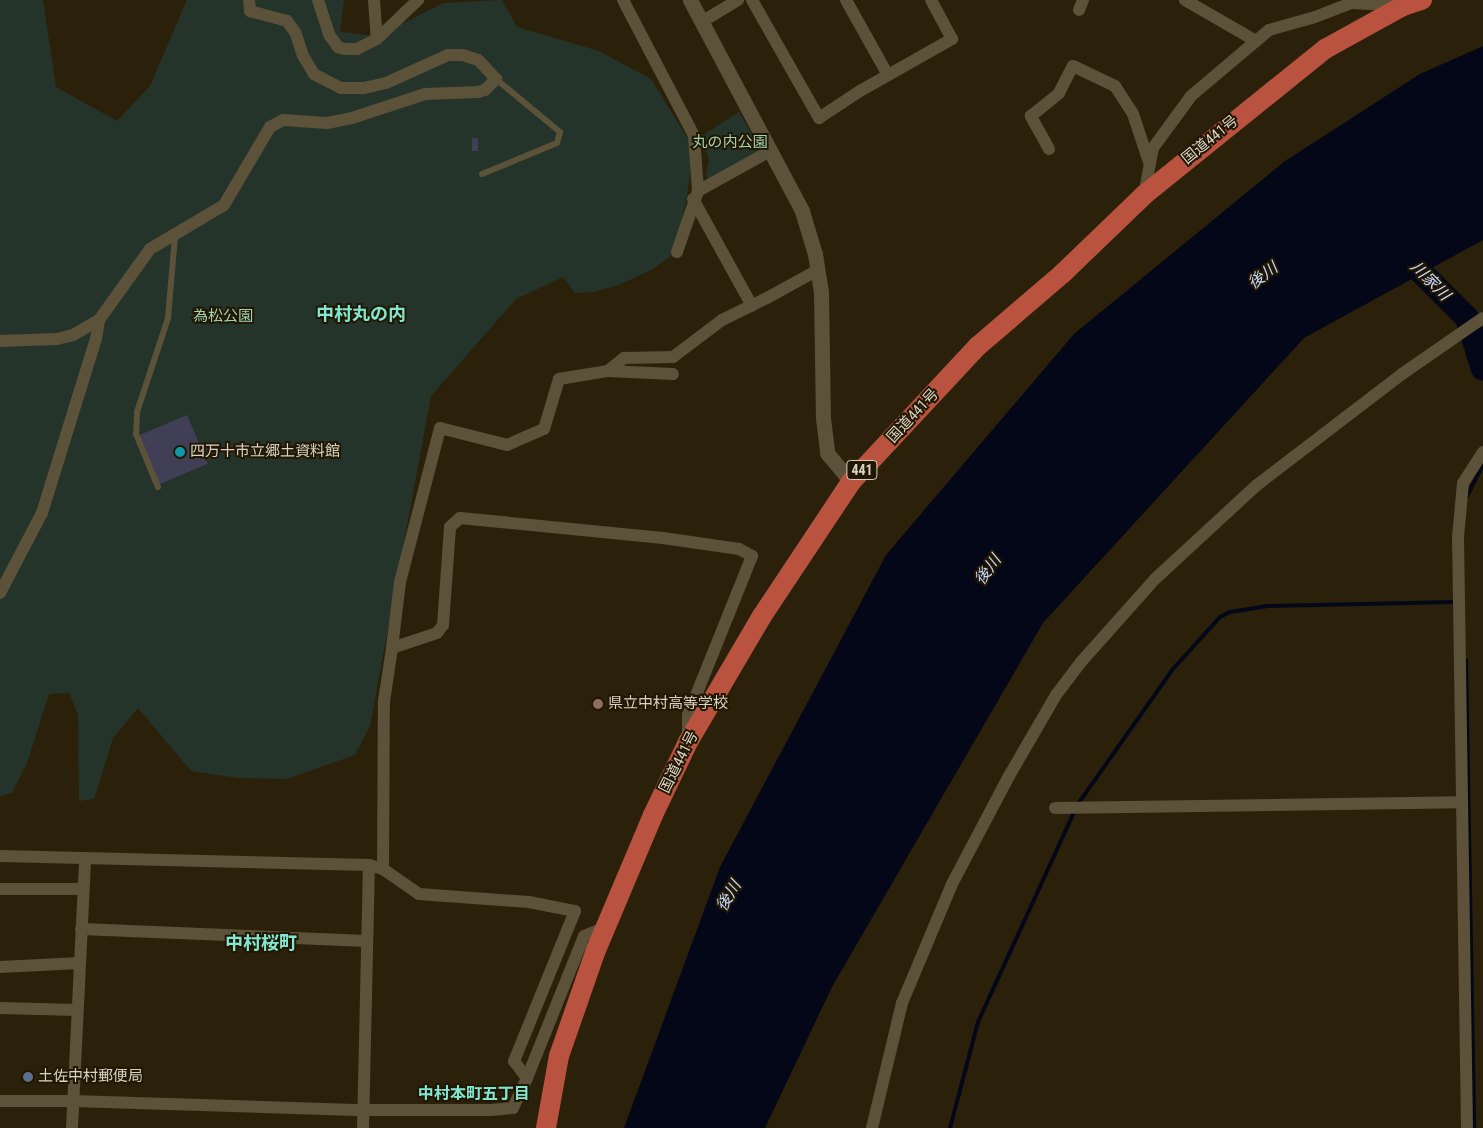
<!DOCTYPE html>
<html>
<head>
<meta charset="utf-8">
<style>
	body { margin:0 }
	#map { position:relative; width:1483px; height:1128px; overflow:hidden; background:#2b210a; font-family:"Roboto Condensed","Noto Sans JP",sans-serif }
	div>[style] { position:absolute }
	.green>* { inset:0; background:#25342a }
	.water>* { inset:0; background:#030718 }
	.stream>* { height:4px; margin:-2px; padding:0 2px; transform-origin:2px; border-radius:2px; background:#030718 }
	.river>* { height:24px; margin:-12px; padding:0 12px; transform-origin:12px; border-radius:12px; background:#030718 }
	.building>* { inset:0; background:#413f56; transform-origin:0 0 }
	.service>* { height:6px; margin:-3px; padding:0 3px; transform-origin:3px; border-radius:3px; background:#5c5139 }
	.minor>* { height:12px; margin:-6px; padding:0 6px; transform-origin:6px; border-radius:6px; background:#5c5139 }
	.tertiary>* { height:15px; margin:-7.5px; padding:0 7.5px; transform-origin:7.5px; border-radius:7.5px; background:#5c5139 }
	.trunk>* { height:20px; margin:-10px; padding:0 10px; transform-origin:10px; border-radius:10px; background:#ba5240 }
	.dots>* { width:14px; height:14px; translate:-50% -50%; box-sizing:border-box; border:2px solid #211702; border-radius:50% }
	span { translate:-50% -50%; white-space:nowrap; text-align:center; line-height:1.15; -webkit-text-stroke:4px #211702; paint-order:stroke }
	.shield-label span { padding:1px 4px; background:#211702; border:1px solid; border-radius:4px; -webkit-text-stroke-width:0 }
	.shield-label { font-size:14px; color:#d9d2c5; font-weight:700 }
	.street-label { font-size:15px; color:#d9d2c5 }
	.park-label { font-size:15px; color:#a1d4b2 }
	.poi-label { font-size:15px; color:#d9d2c5 }
	.left { translate:0 -50%; text-align:left }
	.water-label { font-size:16px; color:#c6d9ff; font-style:italic }
	.neighbourhood-label { font-size:16px; color:#82e7d2; font-weight:700 }
	.quarter-label { font-size:18px; color:#82e7d2; font-weight:700 }
</style>
</head>
<body>
<div id="map">
	<div class="green">
		<i style="clip-path:polygon(0 0,43px 0,56px 87px,117px 121px,150px 86px,187px 0,344px 0,340px 32px,378px 36px,443px 3px,502px 0,517px 27px,599px 51px,651px 79px,688px 139px,692px 160px,686px 202px,676px 245px,671px 256px,651px 270px,619px 285px,593px 292px,575px 293px,563px 277px,516px 299px,431px 396px,370px 726px,355px 755px,287px 779px,238px 778px,191px 771px,138px 708px,113px 738px,94px 799px,79px 801px,78px 715px,69px 693px,49px 694px,27px 763px,12px 793px,0 796px)"></i>
		<i style="clip-path:polygon(739px 112px,761px 150px,709px 179px,706px 176px,709px 159px,700px 137px)"></i>
	</div>
	<div class="water">
		<i style="clip-path:polygon(1483px 46px,1483px 240px,1304px 338px,1043px 623px,832px 987px,765px 1128px,624px 1128px,720px 867px,886px 555px,1074px 334px,1285px 161px,1420px 74px)"></i>
	</div>
	<div class="stream">
		<i style="left:1467px;top:496px;width:36px;rotate:-63deg"></i>
		<i style="left:1466px;top:660px;width:468px;rotate:89deg"></i>
		<i style="left:1078px;top:804px;width:165px;rotate:-54.9deg"></i>
		<i style="left:1173px;top:669px;width:70px;rotate:-47.9deg"></i>
		<i style="left:1220px;top:617px;width:11px;rotate:-27deg"></i>
		<i style="left:1230px;top:612px;width:38px;rotate:-9deg"></i>
		<i style="left:1268px;top:606px;width:188px;rotate:-1.2deg"></i>
		<i style="left:950px;top:1128px;width:110px;rotate:-75.2deg"></i>
		<i style="left:978px;top:1022px;width:233px;rotate:-65.4deg"></i>
	</div>
	<div class="river">
		<i style="left:1399px;top:250px;width:96px;rotate:45deg"></i>
		<i style="left:1467px;top:318px;width:53px;rotate:72.6deg"></i>
	</div>
	<div class="building">
		<i style="left:472px;top:138px;width:6px;height:13px"></i>
		<i style="left:187px;top:415px;width:53px;height:53px;rotate:67deg"></i>
	</div>
	<div class="service">
		<i style="left:482px;top:174px;width:81px;rotate:-22.5deg"></i>
		<i style="left:557px;top:143px;width:11px;rotate:-75deg"></i>
		<i style="left:560px;top:132px;width:83px;rotate:-140.4deg"></i>
		<i style="left:158px;top:487px;width:57px;rotate:-112.5deg"></i>
		<i style="left:136px;top:434px;width:22px;rotate:-87deg"></i>
		<i style="left:137px;top:412px;width:99px;rotate:-71.7deg"></i>
		<i style="left:168px;top:318px;width:81px;rotate:-85.1deg"></i>
	</div>
	<div class="minor">
		<i style="left:318px;top:0;width:38px;rotate:72deg"></i>
		<i style="left:330px;top:36px;width:14px;rotate:54deg"></i>
		<i style="left:338px;top:47px;width:7px;rotate:16deg"></i>
		<i style="left:345px;top:49px;width:12px"></i>
		<i style="left:357px;top:49px;width:22px;rotate:-27deg"></i>
		<i style="left:377px;top:39px;width:57px;rotate:-43.6deg"></i>
		<i style="left:374px;top:0;width:39px;rotate:86deg"></i>
		<i style="left:623px;top:0;width:153px;rotate:62.4deg"></i>
		<i style="left:694px;top:136px;width:55px;rotate:85.8deg"></i>
		<i style="left:752px;top:0;width:136px;rotate:60.4deg"></i>
		<i style="left:819px;top:118px;width:49px;rotate:-33.4deg"></i>
		<i style="left:860px;top:91px;width:106px;rotate:-29.5deg"></i>
		<i style="left:952px;top:39px;width:44px;rotate:-118.3deg"></i>
		<i style="left:846px;top:0;width:86px;rotate:60.8deg"></i>
		<i style="left:1185px;top:0;width:82px;rotate:30deg"></i>
		<i style="left:1079px;top:10px;width:11px;rotate:-68deg"></i>
		<i style="left:703px;top:21px;width:41px;rotate:-31deg"></i>
		<i style="left:1049px;top:149px;width:38px;rotate:-119deg"></i>
		<i style="left:1031px;top:116px;width:36px;rotate:-39deg"></i>
		<i style="left:1059px;top:93px;width:30px;rotate:-63deg"></i>
		<i style="left:1073px;top:66px;width:47px;rotate:25.5deg"></i>
		<i style="left:1115px;top:86px;width:33px;rotate:57deg"></i>
		<i style="left:1133px;top:114px;width:51px;rotate:71.6deg"></i>
		<i style="left:1144px;top:195px;width:48px;rotate:-79.2deg"></i>
		<i style="left:1153px;top:148px;width:64px;rotate:-53.8deg"></i>
		<i style="left:1191px;top:96px;width:102px;rotate:-40.2deg"></i>
		<i style="left:1269px;top:30px;width:48px;rotate:-15.8deg"></i>
		<i style="left:1315px;top:17px;width:40px;rotate:-21deg"></i>
		<i style="left:1352px;top:3px;width:51px;rotate:3.4deg"></i>
		<i style="left:693px;top:199px;width:122px;rotate:61.1deg"></i>
		<i style="left:677px;top:252px;width:65px;rotate:-71deg"></i>
		<i style="left:698px;top:191px;width:82px;rotate:-29.1deg"></i>
		<i style="left:0;top:341px;width:57px;rotate:-2deg"></i>
		<i style="left:57px;top:339px;width:16px;rotate:-14deg"></i>
		<i style="left:73px;top:335px;width:30px;rotate:-30deg"></i>
		<i style="left:608px;top:371px;width:21px;rotate:-39deg"></i>
		<i style="left:624px;top:358px;width:49px;rotate:-1.2deg"></i>
		<i style="left:673px;top:357px;width:61px;rotate:-37.1deg"></i>
		<i style="left:722px;top:320px;width:50px;rotate:-26.1deg"></i>
		<i style="left:767px;top:298px;width:58px;rotate:-28.8deg"></i>
		<i style="left:0;top:593px;width:90px;rotate:-62.3deg"></i>
		<i style="left:42px;top:513px;width:182px;rotate:-72.8deg"></i>
		<i style="left:96px;top:339px;width:19px;rotate:-81deg"></i>
		<i style="left:99px;top:320px;width:87px;rotate:-54.3deg"></i>
		<i style="left:150px;top:249px;width:86px;rotate:-30.7deg"></i>
		<i style="left:224px;top:205px;width:91px;rotate:-59.5deg"></i>
		<i style="left:270px;top:127px;width:15px;rotate:-28deg"></i>
		<i style="left:283px;top:120px;width:44px;rotate:3.9deg"></i>
		<i style="left:327px;top:123px;width:25px;rotate:-11deg"></i>
		<i style="left:352px;top:118px;width:77px;rotate:-18.2deg"></i>
		<i style="left:425px;top:94px;width:53px;rotate:-2.2deg"></i>
		<i style="left:478px;top:92px;width:7px;rotate:-16deg"></i>
		<i style="left:485px;top:90px;width:16px;rotate:-45deg"></i>
		<i style="left:496px;top:79px;width:26px;rotate:-133deg"></i>
		<i style="left:478px;top:60px;width:16px;rotate:-162deg"></i>
		<i style="left:463px;top:55px;width:15px;rotate:180deg"></i>
		<i style="left:448px;top:55px;width:68px;rotate:155.7deg"></i>
		<i style="left:386px;top:83px;width:23px;rotate:167deg"></i>
		<i style="left:364px;top:88px;width:23px;rotate:180deg"></i>
		<i style="left:341px;top:88px;width:30px;rotate:-153deg"></i>
		<i style="left:314px;top:74px;width:21px;rotate:-121deg"></i>
		<i style="left:303px;top:56px;width:25px;rotate:-108deg"></i>
		<i style="left:295px;top:32px;width:14px;rotate:-126deg"></i>
		<i style="left:287px;top:21px;width:38px;rotate:-165deg"></i>
		<i style="left:250px;top:11px;width:11px;rotate:-95deg"></i>
		<i style="left:392px;top:648px;width:66px;rotate:-83.1deg"></i>
		<i style="left:400px;top:582px;width:159px;rotate:-75.4deg"></i>
		<i style="left:440px;top:428px;width:69px;rotate:14.2deg"></i>
		<i style="left:507px;top:445px;width:40px;rotate:-23.4deg"></i>
		<i style="left:544px;top:429px;width:52px;rotate:-73.3deg"></i>
		<i style="left:559px;top:379px;width:50px;rotate:-9.3deg"></i>
		<i style="left:608px;top:371px;width:65px;rotate:2.6deg"></i>
		<i style="left:1055px;top:808px;width:406px;rotate:-0.8deg"></i>
		<i style="left:0;top:856px;width:369px;rotate:1.4deg"></i>
		<i style="left:369px;top:865px;width:15px;rotate:16deg"></i>
		<i style="left:383px;top:869px;width:168px;rotate:-89.7deg"></i>
		<i style="left:384px;top:701px;width:54px;rotate:-81.4deg"></i>
		<i style="left:392px;top:648px;width:47px;rotate:-18.4deg"></i>
		<i style="left:437px;top:633px;width:10px;rotate:-53deg"></i>
		<i style="left:443px;top:625px;width:98px;rotate:-85.9deg"></i>
		<i style="left:450px;top:527px;width:13px;rotate:-42deg"></i>
		<i style="left:460px;top:518px;width:204px;rotate:5.6deg"></i>
		<i style="left:663px;top:538px;width:77px;rotate:8.2deg"></i>
		<i style="left:739px;top:549px;width:15px;rotate:28deg"></i>
		<i style="left:752px;top:556px;width:171px;rotate:111.9deg"></i>
		<i style="left:688px;top:715px;width:25px;rotate:90deg"></i>
		<i style="left:383px;top:869px;width:44px;rotate:34.8deg"></i>
		<i style="left:419px;top:894px;width:110px;rotate:4.2deg"></i>
		<i style="left:529px;top:902px;width:47px;rotate:11.1deg"></i>
		<i style="left:575px;top:911px;width:162px;rotate:112.1deg"></i>
		<i style="left:514px;top:1061px;width:21px;rotate:53deg"></i>
		<i style="left:527px;top:1078px;width:153px;rotate:-68.1deg"></i>
		<i style="left:584px;top:936px;width:22px;rotate:-22deg"></i>
		<i style="left:0;top:889px;width:83px"></i>
		<i style="left:81px;top:929px;width:286px;rotate:2.4deg"></i>
		<i style="left:0;top:967px;width:80px;rotate:-2.9deg"></i>
		<i style="left:0;top:1008px;width:77px;rotate:1.5deg"></i>
		<i style="left:0;top:1101px;width:73px"></i>
		<i style="left:73px;top:1101px;width:291px;rotate:1.8deg"></i>
		<i style="left:364px;top:1110px;width:127px"></i>
		<i style="left:491px;top:1110px;width:22px;rotate:-5deg"></i>
		<i style="left:513px;top:1108px;width:33px;rotate:-65deg"></i>
		<i style="left:72px;top:1128px;width:269px;rotate:-87.2deg"></i>
		<i style="left:363px;top:1128px;width:263px;rotate:-88.7deg"></i>
		<i style="left:872px;top:1128px;width:129px;rotate:-76.5deg"></i>
		<i style="left:902px;top:1003px;width:129px;rotate:-67.2deg"></i>
		<i style="left:952px;top:884px;width:122px;rotate:-62.2deg"></i>
		<i style="left:1009px;top:776px;width:94px;rotate:-59.9deg"></i>
		<i style="left:1056px;top:695px;width:41px;rotate:-52.9deg"></i>
		<i style="left:1081px;top:662px;width:111px;rotate:-48.3deg"></i>
		<i style="left:1155px;top:579px;width:139px;rotate:-42.7deg"></i>
		<i style="left:1257px;top:485px;width:183px;rotate:-37.4deg"></i>
		<i style="left:1402px;top:374px;width:98px;rotate:-34.7deg"></i>
		<i style="left:1467px;top:1128px;width:591px;rotate:-90.87deg"></i>
		<i style="left:1458px;top:537px;width:54px;rotate:-84.7deg"></i>
		<i style="left:1463px;top:483px;width:37px;rotate:-57deg"></i>
	</div>
	<div class="tertiary">
		<i style="left:690px;top:0;width:239px;rotate:62deg"></i>
		<i style="left:802px;top:211px;width:45px;rotate:73.2deg"></i>
		<i style="left:815px;top:254px;width:38px;rotate:81deg"></i>
		<i style="left:821px;top:292px;width:126px;rotate:89.1deg"></i>
		<i style="left:823px;top:418px;width:35px;rotate:83deg"></i>
		<i style="left:827px;top:453px;width:38px;rotate:50deg"></i>
	</div>
	<div class="trunk">
		<i style="left:546px;top:1128px;width:73px;rotate:-79.8deg"></i>
		<i style="left:559px;top:1056px;width:112px;rotate:-70.8deg"></i>
		<i style="left:596px;top:950px;width:147px;rotate:-67.1deg"></i>
		<i style="left:653px;top:815px;width:81px;rotate:-64.4deg"></i>
		<i style="left:688px;top:742px;width:146px;rotate:-59.6deg"></i>
		<i style="left:762px;top:616px;width:161px;rotate:-56.4deg"></i>
		<i style="left:851px;top:482px;width:186px;rotate:-47deg"></i>
		<i style="left:978px;top:346px;width:111px;rotate:-40.6deg"></i>
		<i style="left:1062px;top:274px;width:114px;rotate:-43.9deg"></i>
		<i style="left:1144px;top:195px;width:233px;rotate:-38.9deg"></i>
		<i style="left:1325px;top:49px;width:89px;rotate:-28.9deg"></i>
		<i style="left:1403px;top:6px;width:20px;rotate:-18deg"></i>
	</div>
	<div class="dots">
		<i style="left:180px;top:452px;background:#0f9aa8"></i>
		<i style="left:598px;top:704px;background:#8d6e63"></i>
		<i style="left:28px;top:1077px;background:#5c6f8a"></i>
	</div>
	<div class="shield-label">
		<span style="left:862px;top:470px">441</span>
	</div>
	<div class="street-label">
		<span style="left:1210px;top:140px;rotate:-39deg">国道441号</span>
		<span style="left:913px;top:416px;rotate:-47deg">国道441号</span>
		<span style="left:679px;top:762px;rotate:-63deg">国道441号</span>
	</div>
	<div class="park-label">
		<span style="left:730px;top:143px">丸の内公園</span>
		<span style="left:223px;top:317px">為松公園</span>
	</div>
	<div class="poi-label">
		<span class="left" style="left:190px;top:452px">四万十市立郷土資料館</span>
		<span class="left" style="left:608px;top:704px">県立中村高等学校</span>
		<span class="left" style="left:38px;top:1077px">土佐中村郵便局</span>
	</div>
	<div class="water-label">
		<span style="left:1263px;top:276px;rotate:-37deg">後川</span>
		<span style="left:1430px;top:281px;rotate:45deg">川家川</span>
		<span style="left:988px;top:570px;rotate:-54deg">後川</span>
		<span style="left:729px;top:896px;rotate:-59deg">後川</span>
	</div>
	<div class="neighbourhood-label">
		<span style="left:474px;top:1094px">中村本町五丁目</span>
	</div>
	<div class="quarter-label">
		<span style="left:361px;top:314px">中村丸の内</span>
		<span style="left:261px;top:943px">中村桜町</span>
	</div>
</div>
</body>
</html>
